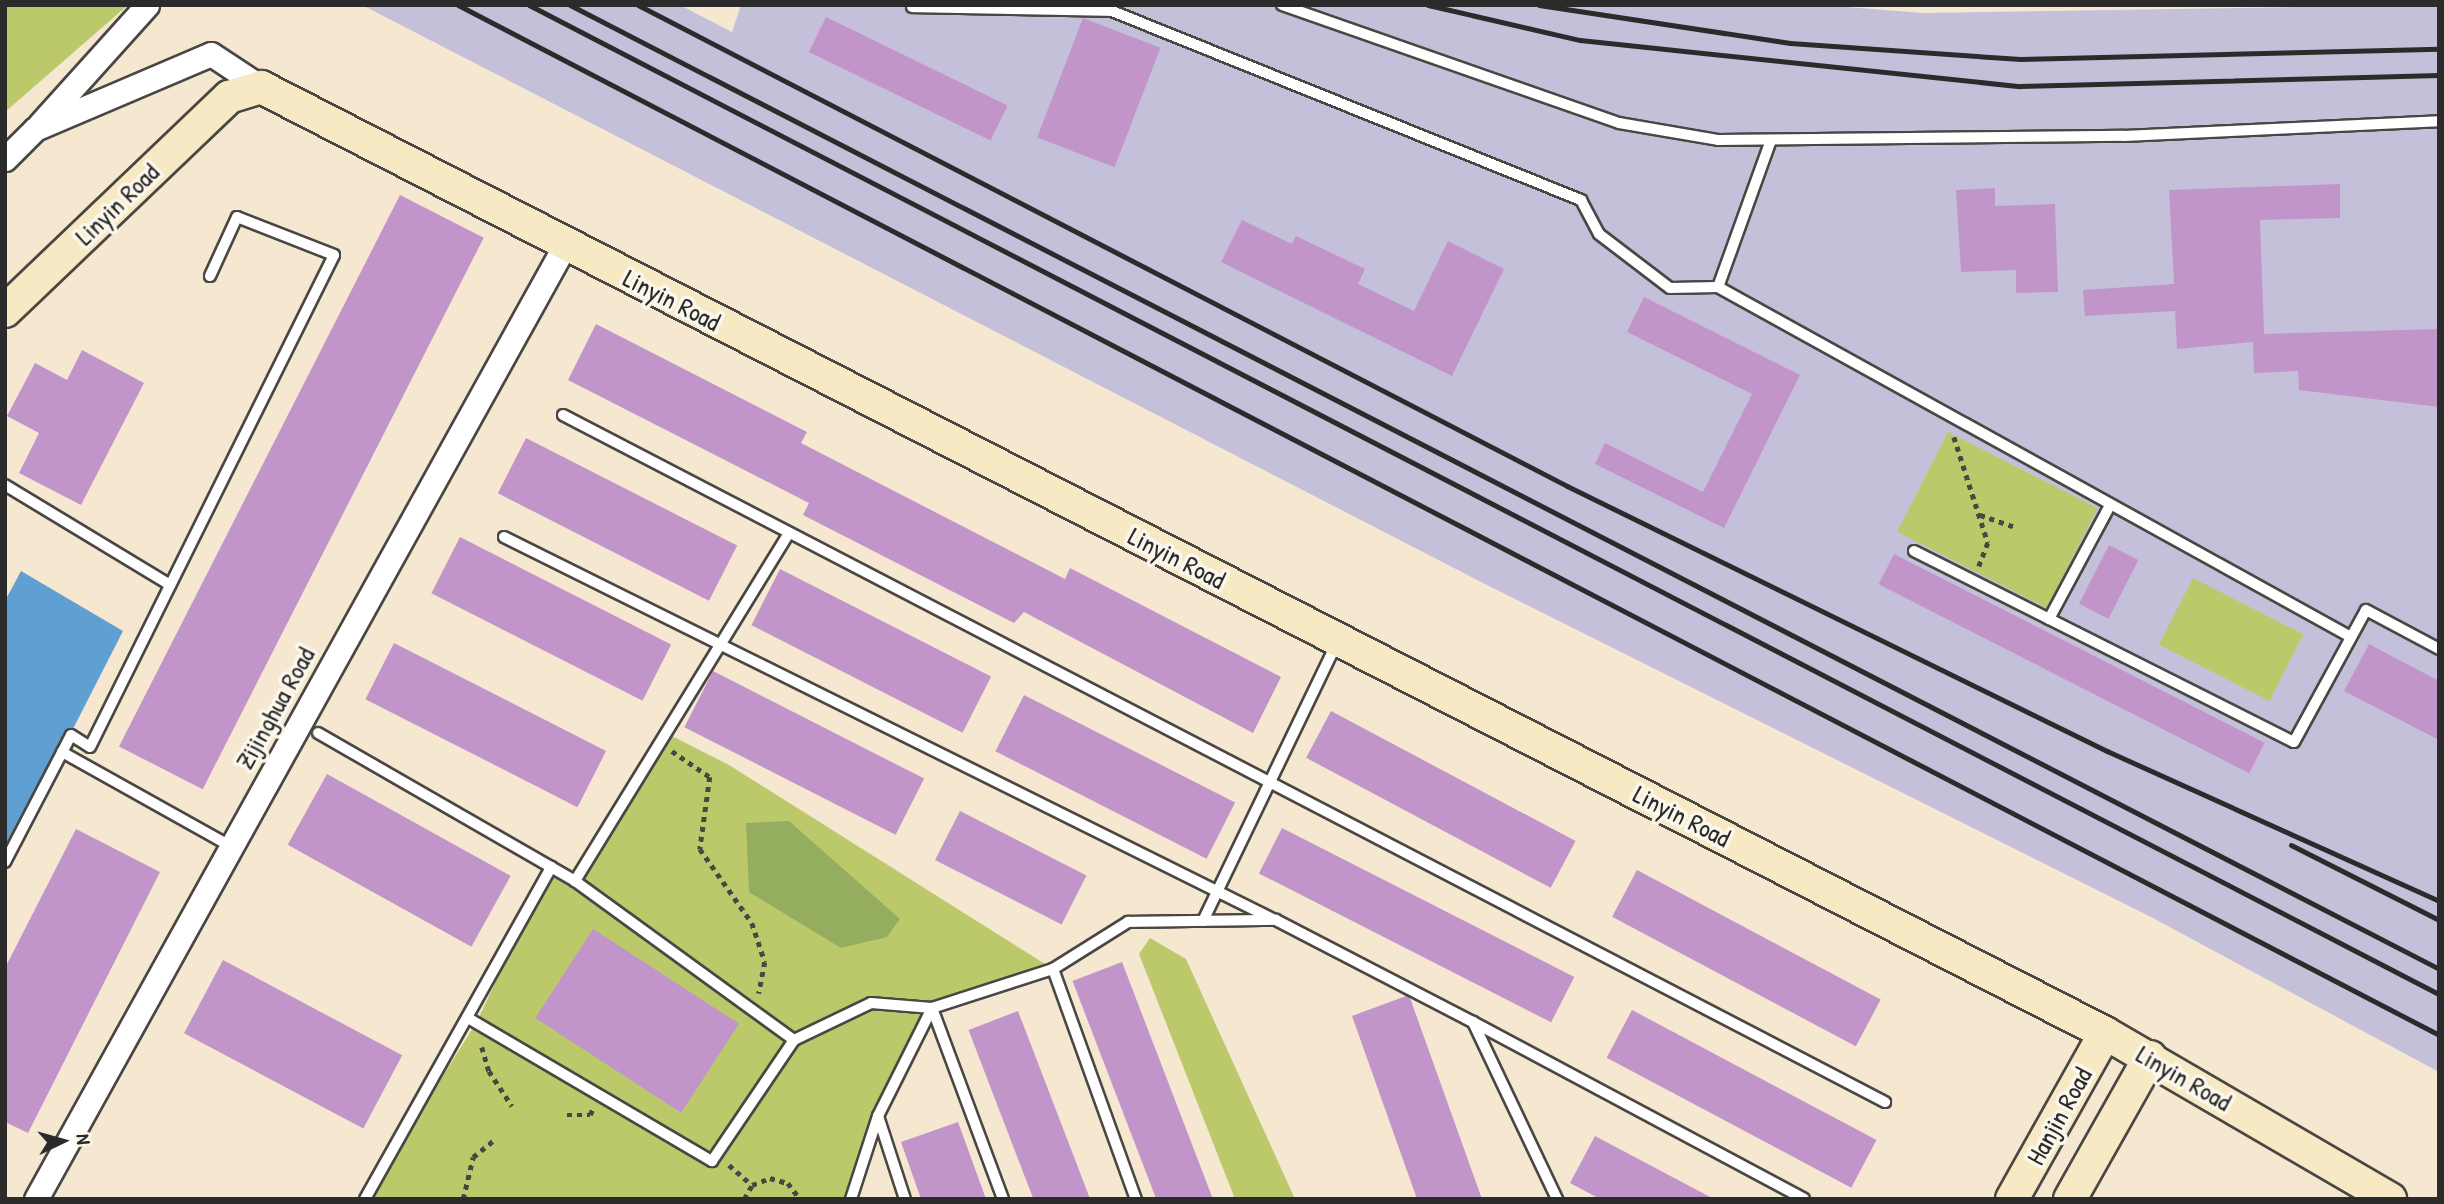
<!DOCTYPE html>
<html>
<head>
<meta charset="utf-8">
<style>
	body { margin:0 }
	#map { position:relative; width:2444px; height:1204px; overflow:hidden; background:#f6e7d1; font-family:"Patrick Hand",sans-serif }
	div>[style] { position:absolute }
	.industrial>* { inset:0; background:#c5c0da }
	.green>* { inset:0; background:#bbc96b; transform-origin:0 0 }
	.forest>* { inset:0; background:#94ad5f }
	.water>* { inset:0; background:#5f9fd2 }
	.building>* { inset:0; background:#c195c9; transform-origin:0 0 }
	.path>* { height:4.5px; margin-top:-2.25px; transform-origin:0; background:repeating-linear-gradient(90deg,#494744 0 5px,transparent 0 10px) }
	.roads { filter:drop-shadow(2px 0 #494744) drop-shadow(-2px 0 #494744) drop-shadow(0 2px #494744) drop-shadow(0 -2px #494744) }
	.lane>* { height:10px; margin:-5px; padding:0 5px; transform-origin:5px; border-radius:5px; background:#fff }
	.street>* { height:23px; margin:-11.5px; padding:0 11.5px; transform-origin:11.5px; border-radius:11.5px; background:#fff }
	.secondary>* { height:32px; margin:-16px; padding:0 16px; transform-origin:16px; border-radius:16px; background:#f6e9c3 }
	.rail>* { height:5px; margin:-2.5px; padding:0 2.5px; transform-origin:2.5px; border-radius:2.5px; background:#2b2b2b }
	span { translate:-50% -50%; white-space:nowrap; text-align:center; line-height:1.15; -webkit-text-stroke:7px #fbf7ec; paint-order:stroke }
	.street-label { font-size:26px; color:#2b2b2b }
	.frame { position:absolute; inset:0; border:7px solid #2b2b2b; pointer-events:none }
	.north { position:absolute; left:28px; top:1106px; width:70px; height:70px; -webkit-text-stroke:5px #fbf7ec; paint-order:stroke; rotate:85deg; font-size:19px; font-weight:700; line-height:28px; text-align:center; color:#2b2b2b }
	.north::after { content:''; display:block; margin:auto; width:24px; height:32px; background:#2b2b2b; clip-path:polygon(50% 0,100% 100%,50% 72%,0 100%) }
</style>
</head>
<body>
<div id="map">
	<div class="industrial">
		<i style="clip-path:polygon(362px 5px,680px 5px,732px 32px,741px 5px,1821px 5px,1923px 13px,2439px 5px,2439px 1072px,2151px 917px,1485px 584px)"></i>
	</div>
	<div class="green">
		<i style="clip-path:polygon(5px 5px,128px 5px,5px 112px)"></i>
		<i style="left:1948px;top:432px;width:168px;height:112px;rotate:27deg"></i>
		<i style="left:2193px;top:578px;width:124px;height:75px;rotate:27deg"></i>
		<i style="clip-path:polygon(666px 733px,729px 765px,1053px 969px,932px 1008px,878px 1116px,851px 1199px,366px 1199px,476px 1023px,551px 867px,574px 881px)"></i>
		<i style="clip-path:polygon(1150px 938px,1186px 959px,1295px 1199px,1235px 1199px,1139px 954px)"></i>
	</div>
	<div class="forest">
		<i style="clip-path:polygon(789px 821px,900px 919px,887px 937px,841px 948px,749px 892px,746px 823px)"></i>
	</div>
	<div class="water">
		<i style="clip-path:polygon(21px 571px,123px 631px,5px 862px,5px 601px)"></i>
	</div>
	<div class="building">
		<i style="left:826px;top:17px;width:202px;height:39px;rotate:26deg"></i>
		<i style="left:1083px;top:18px;width:83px;height:128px;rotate:21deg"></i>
		<i style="clip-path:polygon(2340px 184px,2340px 218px,2260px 220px,2264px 334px,2439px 329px,2439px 407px,2299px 390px,2298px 371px,2254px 373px,2253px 342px,2177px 349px,2175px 311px,2085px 316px,2083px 290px,2174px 284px,2169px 190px)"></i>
		<i style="clip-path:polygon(1995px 188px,1995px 206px,2055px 204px,2058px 292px,2016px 293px,2016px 270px,1961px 272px,1956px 190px)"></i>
		<i style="left:400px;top:195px;width:94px;height:619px;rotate:27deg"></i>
		<i style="clip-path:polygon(1242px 220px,1292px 244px,1296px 236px,1365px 269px,1358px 284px,1414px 311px,1448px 241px,1504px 269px,1452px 376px,1221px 262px)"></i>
		<i style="clip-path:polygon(1644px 297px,1800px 375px,1724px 528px,1595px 464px,1605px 443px,1703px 492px,1752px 394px,1627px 332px)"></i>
		<i style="clip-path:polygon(596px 324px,807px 432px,801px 443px,1065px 579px,1070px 568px,1281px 677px,1253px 733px,1024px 612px,1014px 623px,803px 515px,809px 503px,568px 380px)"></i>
		<i style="clip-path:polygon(82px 350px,144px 383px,81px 505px,19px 473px,39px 433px,7px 416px,35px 363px,67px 380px)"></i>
		<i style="left:526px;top:438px;width:237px;height:62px;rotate:27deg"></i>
		<i style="left:460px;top:537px;width:237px;height:63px;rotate:27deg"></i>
		<i style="left:2109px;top:545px;width:33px;height:66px;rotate:27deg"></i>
		<i style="left:1894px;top:554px;width:416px;height:34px;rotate:27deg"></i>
		<i style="left:780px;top:569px;width:237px;height:63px;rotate:27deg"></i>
		<i style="left:394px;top:643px;width:238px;height:63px;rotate:27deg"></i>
		<i style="clip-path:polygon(2369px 644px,2439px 681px,2439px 740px,2344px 691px)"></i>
		<i style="left:713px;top:671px;width:237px;height:63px;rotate:27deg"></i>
		<i style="left:1024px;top:695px;width:237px;height:63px;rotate:27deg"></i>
		<i style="left:1331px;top:711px;width:277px;height:53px;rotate:28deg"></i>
		<i style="left:327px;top:774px;width:210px;height:81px;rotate:29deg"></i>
		<i style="left:960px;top:811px;width:142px;height:55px;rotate:27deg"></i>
		<i style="left:1282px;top:828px;width:328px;height:51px;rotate:27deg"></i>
		<i style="clip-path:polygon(76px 829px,160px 872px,28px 1133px,5px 1122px,5px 968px)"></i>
		<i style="left:1637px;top:870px;width:276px;height:53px;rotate:28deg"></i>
		<i style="left:593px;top:929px;width:174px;height:106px;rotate:33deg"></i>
		<i style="left:223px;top:960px;width:203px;height:83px;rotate:28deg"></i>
		<i style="left:1122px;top:962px;width:254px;height:53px;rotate:69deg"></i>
		<i style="clip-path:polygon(1406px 996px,1410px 998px,1482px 1199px,1417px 1199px,1352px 1016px)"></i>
		<i style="left:1632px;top:1010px;width:277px;height:54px;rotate:28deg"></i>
		<i style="left:1018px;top:1011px;width:201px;height:53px;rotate:69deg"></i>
		<i style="clip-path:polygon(958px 1122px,986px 1199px,921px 1199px,901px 1142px)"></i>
		<i style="clip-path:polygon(1595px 1136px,1714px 1199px,1600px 1199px,1570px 1183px)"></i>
	</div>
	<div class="path">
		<i style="left:1954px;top:437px;width:111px;rotate:72.2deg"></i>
		<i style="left:1988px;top:543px;width:26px;rotate:111deg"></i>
		<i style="left:1980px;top:515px;width:36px;rotate:19deg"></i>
		<i style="left:672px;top:751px;width:46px;rotate:34.4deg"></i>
		<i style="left:710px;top:777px;width:73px;rotate:97.9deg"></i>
		<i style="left:700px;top:849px;width:90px;rotate:54.9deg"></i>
		<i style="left:752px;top:923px;width:41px;rotate:71.6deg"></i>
		<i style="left:765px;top:962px;width:32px;rotate:101deg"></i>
		<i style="left:482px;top:1047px;width:25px;rotate:74deg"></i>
		<i style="left:489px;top:1071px;width:42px;rotate:56.7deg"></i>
		<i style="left:567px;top:1115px;width:23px"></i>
		<i style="left:590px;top:1115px;width:8px;rotate:-67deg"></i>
		<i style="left:729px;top:1165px;width:30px;rotate:41deg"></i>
		<i style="left:463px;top:1199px;width:43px;rotate:-76.6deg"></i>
		<i style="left:473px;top:1157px;width:28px;rotate:-39deg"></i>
		<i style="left:744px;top:1199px;width:16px;rotate:-60deg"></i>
		<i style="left:752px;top:1185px;width:19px;rotate:-21deg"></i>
		<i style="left:770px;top:1178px;width:19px;rotate:16deg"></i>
		<i style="left:788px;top:1183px;width:20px;rotate:53deg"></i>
	</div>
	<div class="roads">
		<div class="lane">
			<i style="left:1282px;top:5px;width:357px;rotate:19.3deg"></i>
			<i style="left:1619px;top:123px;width:100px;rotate:9.7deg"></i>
			<i style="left:1718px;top:140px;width:406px;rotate:-0.6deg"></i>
			<i style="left:2124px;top:136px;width:315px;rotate:-2.7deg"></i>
			<i style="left:912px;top:7px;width:200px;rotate:1.1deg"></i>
			<i style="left:1112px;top:11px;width:506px;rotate:21.95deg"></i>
			<i style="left:1581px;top:200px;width:38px;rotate:62deg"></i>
			<i style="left:1599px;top:234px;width:89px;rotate:37.3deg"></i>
			<i style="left:1670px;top:288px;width:48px;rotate:-1.2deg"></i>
			<i style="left:1771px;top:140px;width:156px;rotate:109.8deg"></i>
			<i style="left:1718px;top:287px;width:723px;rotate:28.94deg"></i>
			<i style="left:563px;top:415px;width:1490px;rotate:27.46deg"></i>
			<i style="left:5px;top:485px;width:193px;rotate:31.2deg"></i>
			<i style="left:789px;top:533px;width:409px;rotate:121.6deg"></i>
			<i style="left:575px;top:881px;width:271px;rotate:36deg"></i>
			<i style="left:794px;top:1040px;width:85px;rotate:-25.7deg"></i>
			<i style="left:871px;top:1003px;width:61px;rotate:4.7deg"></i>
			<i style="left:932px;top:1008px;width:204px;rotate:69.6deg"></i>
			<i style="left:504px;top:537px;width:859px;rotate:26.42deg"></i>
			<i style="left:1914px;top:551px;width:425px;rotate:26.7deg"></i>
			<i style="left:2294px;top:742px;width:150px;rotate:-61.4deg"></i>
			<i style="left:2366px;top:610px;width:83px;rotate:28.1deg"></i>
			<i style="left:2049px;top:619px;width:127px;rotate:-61.8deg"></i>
			<i style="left:318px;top:733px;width:297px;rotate:29.9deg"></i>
			<i style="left:62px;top:752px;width:193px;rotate:29.2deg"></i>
			<i style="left:5px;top:862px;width:143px;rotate:-62.5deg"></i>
			<i style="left:71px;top:735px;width:22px;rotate:32deg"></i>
			<i style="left:90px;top:747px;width:549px;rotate:-63.62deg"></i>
			<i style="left:334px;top:255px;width:104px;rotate:-158.6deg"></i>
			<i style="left:237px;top:217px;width:65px;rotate:114.6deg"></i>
			<i style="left:1203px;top:921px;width:309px;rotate:-64.3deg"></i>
			<i style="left:1053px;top:969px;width:245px;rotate:70.2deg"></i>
			<i style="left:468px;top:1018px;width:283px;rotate:30.4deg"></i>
			<i style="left:712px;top:1161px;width:146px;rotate:-55.9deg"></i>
			<i style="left:1473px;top:1022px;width:375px;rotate:28.1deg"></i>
			<i style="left:878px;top:1116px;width:87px;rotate:72deg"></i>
			<i style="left:365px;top:1199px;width:381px;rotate:-60.7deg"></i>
			<i style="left:851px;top:1199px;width:87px;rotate:-72deg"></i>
			<i style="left:878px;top:1116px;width:121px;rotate:-63.4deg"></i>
			<i style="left:932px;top:1008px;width:127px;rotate:-17.9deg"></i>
			<i style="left:1053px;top:969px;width:89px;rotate:-32.1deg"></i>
			<i style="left:1128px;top:922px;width:148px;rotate:-0.8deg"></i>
			<i style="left:1276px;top:920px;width:222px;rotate:27.4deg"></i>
			<i style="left:1473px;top:1022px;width:196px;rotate:64.6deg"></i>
		</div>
		<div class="street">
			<i style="left:40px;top:124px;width:160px;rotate:-48deg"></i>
			<i style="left:5px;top:159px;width:42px;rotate:-45deg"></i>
			<i style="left:35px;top:129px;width:191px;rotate:-23.1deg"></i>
			<i style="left:211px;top:54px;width:60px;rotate:33.4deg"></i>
			<i style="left:36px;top:1199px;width:1091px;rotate:-60.99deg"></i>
		</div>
		<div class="secondary">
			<i style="left:5px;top:311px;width:310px;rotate:-43.7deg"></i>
			<i style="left:229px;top:97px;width:34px;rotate:-17deg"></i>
			<i style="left:261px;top:87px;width:2072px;rotate:27.16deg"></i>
			<i style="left:2105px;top:1033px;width:330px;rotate:30.2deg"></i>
			<i style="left:2012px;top:1199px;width:190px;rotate:-60.7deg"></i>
			<i style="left:2070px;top:1199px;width:163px;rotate:-60.6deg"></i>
		</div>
	</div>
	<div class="rail">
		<i style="left:458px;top:5px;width:2233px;rotate:27.47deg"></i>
		<i style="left:529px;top:5px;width:2151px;rotate:27.38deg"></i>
		<i style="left:570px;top:5px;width:2103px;rotate:27.28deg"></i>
		<i style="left:638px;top:5px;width:1046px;rotate:27.37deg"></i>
		<i style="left:1567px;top:486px;width:602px;rotate:26.14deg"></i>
		<i style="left:2107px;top:751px;width:364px;rotate:24.3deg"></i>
		<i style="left:1428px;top:5px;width:156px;rotate:13deg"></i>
		<i style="left:1580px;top:40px;width:442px;rotate:6deg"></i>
		<i style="left:2020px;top:86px;width:419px;rotate:-1.5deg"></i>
		<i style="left:1539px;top:5px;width:254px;rotate:8.6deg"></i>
		<i style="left:1790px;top:43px;width:231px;rotate:4deg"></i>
		<i style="left:2020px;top:59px;width:419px;rotate:-1.4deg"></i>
		<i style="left:2291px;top:845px;width:166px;rotate:26.9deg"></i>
	</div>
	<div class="street-label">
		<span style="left:117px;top:204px;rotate:-44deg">Linyin Road</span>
		<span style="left:672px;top:300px;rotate:27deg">Linyin Road</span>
		<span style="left:1177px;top:558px;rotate:27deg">Linyin Road</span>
		<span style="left:275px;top:708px;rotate:-61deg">Zijinghua Road</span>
		<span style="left:1682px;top:816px;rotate:27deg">Linyin Road</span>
		<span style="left:2184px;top:1078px;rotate:30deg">Linyin Road</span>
		<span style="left:2059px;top:1116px;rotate:-61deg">Hanjin Road</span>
	</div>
	<div class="frame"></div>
	<div class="north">N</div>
</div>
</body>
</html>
